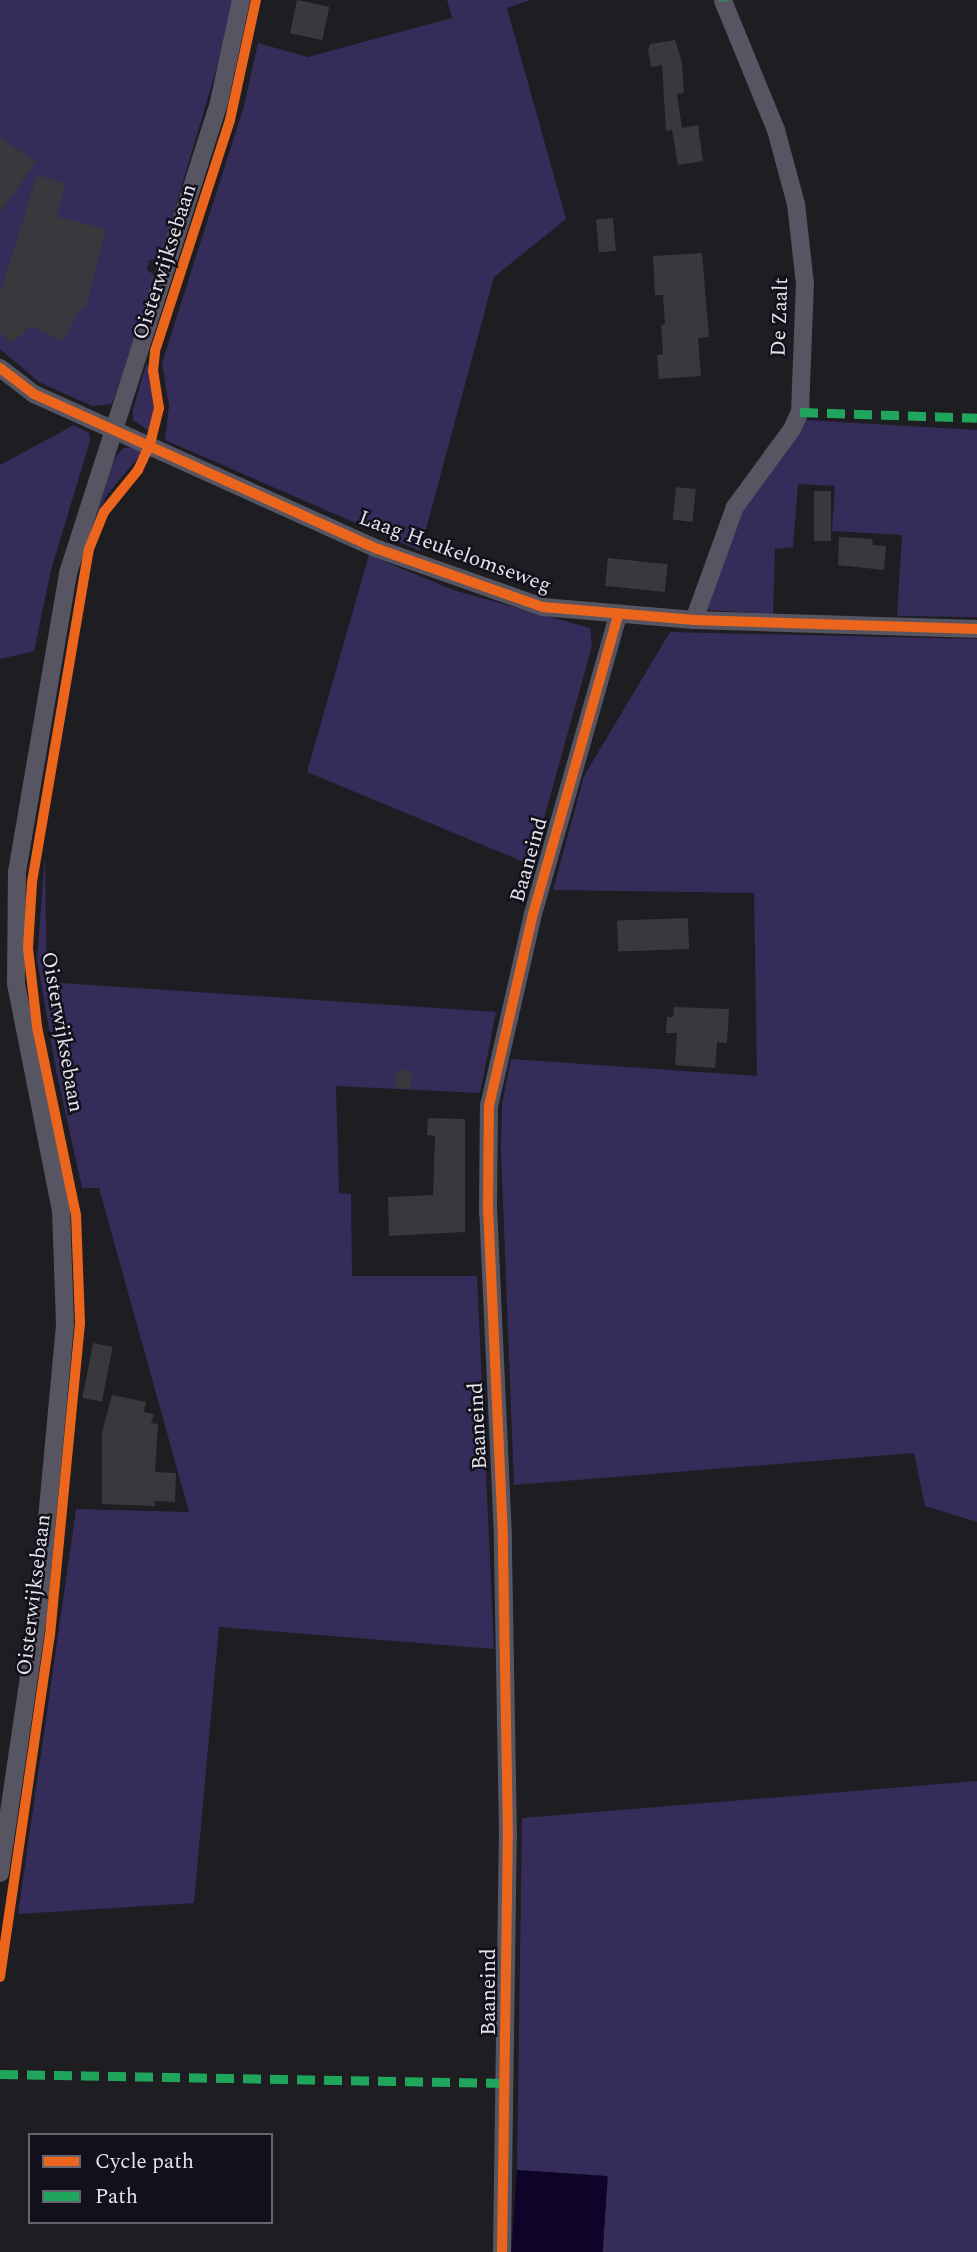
<!DOCTYPE html>
<html>
<head>
<meta charset="utf-8">
<style>
	body { margin:0 }
	#map { position:relative; width:977px; height:2252px; overflow:hidden; background:#1d1d22; font-family:Spectral,serif }
	div>[style] { position:absolute }
	.green>* { inset:0; background:#352c5a }
	.water>* { inset:0; background:#0e0329; transform-origin:0 0 }
	.building>* { inset:0; background:#38383d; transform-origin:0 0 }
	.minor>* { height:18px; margin:-9px; padding:0 9px; transform-origin:9px; border-radius:9px; background:#575562 }
	.quiet>* { height:9px; margin-top:-4.5px; transform-origin:0; background:repeating-linear-gradient(90deg,#20a55d 0 18px,transparent 0 27px) }
	.cycleway>* { height:10px; margin:-5px; padding:0 5px; transform-origin:5px; border-radius:5px; background:#eb651d }
	span { translate:-50% -50%; white-space:nowrap; text-align:center; line-height:1.15; -webkit-text-stroke:5px #12111b; paint-order:stroke }
	.street-label { font-size:21px; color:#e5e4ec }
	.legend { position:absolute; left:28px; top:2133px; width:245px; height:91px; box-sizing:border-box; background:#12111b; border:2px solid #66656f; margin:0; padding:9px 12px; list-style:none; font-size:21px; color:#e5e4ec }
	.legend li { display:flex; align-items:center; gap:14px; height:35px }
	.legend b { width:35px; border:2px solid #66656f }
</style>
</head>
<body>
<div id="map">
	<div class="green">
		<i style="clip-path:polygon(0 0,237px 0,160px 259px,149px 260px,147px 270px,157px 277px,112px 404px,92px 406px,39px 382px,0 349px)"></i>
		<i style="clip-path:polygon(447px 0,530px 0,507px 8px,566px 219px,494px 277px,420px 551px,165px 440px,169px 406px,162px 363px,244px 106px,258px 43px,308px 57px,452px 18px)"></i>
		<i style="clip-path:polygon(147px 362px,154px 410px,149px 431px,133px 420px,133px 409px)"></i>
		<i style="clip-path:polygon(805px 420px,977px 430px,977px 617px,897px 616px,902px 535px,832px 531px,835px 486px,798px 484px,793px 547px,775px 549px,773px 614px,706px 610px,724px 535px)"></i>
		<i style="clip-path:polygon(74px 425px,89px 433px,90px 441px,51px 570px,34px 651px,0 659px,0 465px)"></i>
		<i style="clip-path:polygon(137px 447px,142px 453px,106px 496px,90px 535px,113px 461px,123px 448px)"></i>
		<i style="clip-path:polygon(369px 555px,453px 590px,590px 628px,592px 646px,531px 865px,307px 772px)"></i>
		<i style="clip-path:polygon(670px 632px,977px 639px,977px 1522px,925px 1506px,914px 1453px,514px 1485px,501px 1151px,502px 1104px,511px 1059px,757px 1076px,754px 893px,553px 890px,584px 776px)"></i>
		<i style="clip-path:polygon(45px 855px,47px 982px,496px 1012px,480px 1093px,336px 1086px,339px 1193px,351px 1194px,352px 1276px,477px 1276px,494px 1649px,219px 1627px,194px 1903px,18px 1914px,76px 1509px,189px 1512px,99px 1188px,82px 1188px,56px 1070px,37px 959px)"></i>
		<i style="clip-path:polygon(977px 1781px,977px 2252px,603px 2252px,607px 2176px,517px 2170px,522px 1818px)"></i>
	</div>
	<div class="water">
		<i style="left:517px;top:2170px;width:91px;height:82px;rotate:4deg"></i>
	</div>
	<div class="building">
		<i style="left:297px;top:0;width:33px;height:34px;rotate:12deg"></i>
		<i style="clip-path:polygon(675px 40px,682px 62px,684px 93px,677px 94px,682px 128px,698px 125px,703px 161px,678px 165px,672px 130px,666px 131px,662px 65px,651px 67px,648px 50px,650px 44px)"></i>
		<i style="clip-path:polygon(0 138px,36px 161px,0 213px)"></i>
		<i style="clip-path:polygon(37px 175px,66px 184px,56px 216px,106px 229px,85px 309px,80px 308px,63px 341px,31px 326px,11px 344px,0 332px,0 294px)"></i>
		<i style="left:613px;top:218px;width:33px;height:17px;rotate:85deg"></i>
		<i style="clip-path:polygon(702px 253px,709px 337px,698px 338px,701px 376px,659px 379px,657px 355px,663px 354px,661px 325px,665px 324px,663px 295px,655px 295px,653px 256px)"></i>
		<i style="left:676px;top:487px;width:20px;height:33px;rotate:6deg"></i>
		<i style="left:814px;top:491px;width:17px;height:50px"></i>
		<i style="clip-path:polygon(839px 537px,872px 539px,873px 545px,886px 546px,884px 570px,838px 565px)"></i>
		<i style="left:608px;top:558px;width:60px;height:28px;rotate:6deg"></i>
		<i style="left:688px;top:918px;width:31px;height:71px;rotate:88deg"></i>
		<i style="clip-path:polygon(674px 1007px,729px 1009px,727px 1043px,717px 1042px,715px 1068px,675px 1065px,677px 1033px,666px 1033px,667px 1017px,673px 1017px)"></i>
		<i style="left:397px;top:1070px;width:15px;height:18px;rotate:4deg"></i>
		<i style="clip-path:polygon(428px 1118px,465px 1119px,465px 1232px,389px 1236px,388px 1197px,433px 1195px,435px 1136px,427px 1135px)"></i>
		<i style="left:93px;top:1343px;width:20px;height:56px;rotate:11deg"></i>
		<i style="clip-path:polygon(112px 1395px,146px 1402px,144px 1412px,154px 1414px,151px 1423px,158px 1424px,155px 1472px,176px 1473px,175px 1502px,155px 1501px,155px 1506px,102px 1504px,102px 1432px)"></i>
	</div>
	<div class="minor">
		<i style="left:0;top:368px;width:43px;rotate:37.4deg"></i>
		<i style="left:34px;top:394px;width:377px;rotate:24.3deg"></i>
		<i style="left:378px;top:549px;width:175px;rotate:19.4deg"></i>
		<i style="left:543px;top:607px;width:152px;rotate:4.9deg"></i>
		<i style="left:694px;top:620px;width:283px;rotate:1.8deg"></i>
		<i style="left:694px;top:620px;width:120px;rotate:-70.1deg"></i>
		<i style="left:735px;top:507px;width:97px;rotate:-53.8deg"></i>
		<i style="left:792px;top:429px;width:19px;rotate:-65deg"></i>
		<i style="left:800px;top:412px;width:128px;rotate:-87.8deg"></i>
		<i style="left:805px;top:284px;width:81px;rotate:-96.4deg"></i>
		<i style="left:796px;top:204px;width:77px;rotate:-105.1deg"></i>
		<i style="left:776px;top:130px;width:139px;rotate:-112.3deg"></i>
		<i style="left:0;top:1873px;width:260px;rotate:-81.6deg"></i>
		<i style="left:38px;top:1616px;width:293px;rotate:-84.7deg"></i>
		<i style="left:65px;top:1324px;width:113px;rotate:-92deg"></i>
		<i style="left:61px;top:1211px;width:232px;rotate:-101.2deg"></i>
		<i style="left:16px;top:983px;width:111px;rotate:-89.5deg"></i>
		<i style="left:17px;top:872px;width:303px;rotate:-80.3deg"></i>
		<i style="left:68px;top:573px;width:495px;rotate:-72.2deg"></i>
		<i style="left:219px;top:102px;width:104px;rotate:-77.8deg"></i>
		<i style="left:502px;top:2252px;width:415px;rotate:-89.2deg"></i>
		<i style="left:508px;top:1837px;width:300px;rotate:-91deg"></i>
		<i style="left:503px;top:1537px;width:325px;rotate:-92.6deg"></i>
		<i style="left:488px;top:1212px;width:106px;rotate:-89.5deg"></i>
		<i style="left:489px;top:1106px;width:197px;rotate:-77.1deg"></i>
		<i style="left:533px;top:914px;width:311px;rotate:-74.1deg"></i>
	</div>
	<div class="quiet">
		<i style="left:723px;top:0;width:1px;rotate:90deg"></i>
		<i style="left:800px;top:412px;width:177px;rotate:1.9deg"></i>
		<i style="left:0;top:2074px;width:507px;rotate:1.02deg"></i>
	</div>
	<div class="cycleway">
		<i style="left:0;top:368px;width:43px;rotate:37.4deg"></i>
		<i style="left:34px;top:394px;width:377px;rotate:24.3deg"></i>
		<i style="left:378px;top:549px;width:175px;rotate:19.4deg"></i>
		<i style="left:543px;top:607px;width:152px;rotate:4.9deg"></i>
		<i style="left:694px;top:620px;width:283px;rotate:1.8deg"></i>
		<i style="left:0;top:1977px;width:346px;rotate:-81.7deg"></i>
		<i style="left:50px;top:1635px;width:313px;rotate:-84.5deg"></i>
		<i style="left:80px;top:1323px;width:108px;rotate:-92.1deg"></i>
		<i style="left:76px;top:1215px;width:193px;rotate:-101.7deg"></i>
		<i style="left:37px;top:1026px;width:79px;rotate:-96.6deg"></i>
		<i style="left:28px;top:948px;width:66px;rotate:-86.5deg"></i>
		<i style="left:32px;top:882px;width:338px;rotate:-80.3deg"></i>
		<i style="left:89px;top:549px;width:40px;rotate:-68deg"></i>
		<i style="left:104px;top:512px;width:54px;rotate:-51deg"></i>
		<i style="left:138px;top:470px;width:29px;rotate:-65deg"></i>
		<i style="left:150px;top:444px;width:37px;rotate:-76deg"></i>
		<i style="left:159px;top:408px;width:37px;rotate:-99deg"></i>
		<i style="left:153px;top:371px;width:20px;rotate:-84deg"></i>
		<i style="left:155px;top:351px;width:243px;rotate:-72deg"></i>
		<i style="left:230px;top:120px;width:123px;rotate:-77.8deg"></i>
		<i style="left:502px;top:2252px;width:415px;rotate:-89.2deg"></i>
		<i style="left:508px;top:1837px;width:300px;rotate:-91deg"></i>
		<i style="left:503px;top:1537px;width:325px;rotate:-92.6deg"></i>
		<i style="left:488px;top:1212px;width:106px;rotate:-89.5deg"></i>
		<i style="left:489px;top:1106px;width:197px;rotate:-77.1deg"></i>
		<i style="left:533px;top:914px;width:311px;rotate:-74.1deg"></i>
	</div>
	<div class="street-label">
		<span style="left:165px;top:262px;rotate:-72deg">Oisterwijksebaan</span>
		<span style="left:780px;top:317px;rotate:-88deg">De Zaalt</span>
		<span style="left:455px;top:552px;rotate:20deg">Laag Heukelomseweg</span>
		<span style="left:529px;top:860px;rotate:-74deg">Baaneind</span>
		<span style="left:62px;top:1032px;rotate:80deg">Oisterwijksebaan</span>
		<span style="left:478px;top:1426px;rotate:-93deg">Baaneind</span>
		<span style="left:34px;top:1595px;rotate:-83deg">Oisterwijksebaan</span>
		<span style="left:489px;top:1992px;rotate:-90deg">Baaneind</span>
	</div>
	<ul class="legend">
	<li><b style="height:9px;background:#eb651d"></b>Cycle path</li>
	<li><b style="height:9px;background:#20a55d"></b>Path</li>
	</ul>
</div>
</body>
</html>
